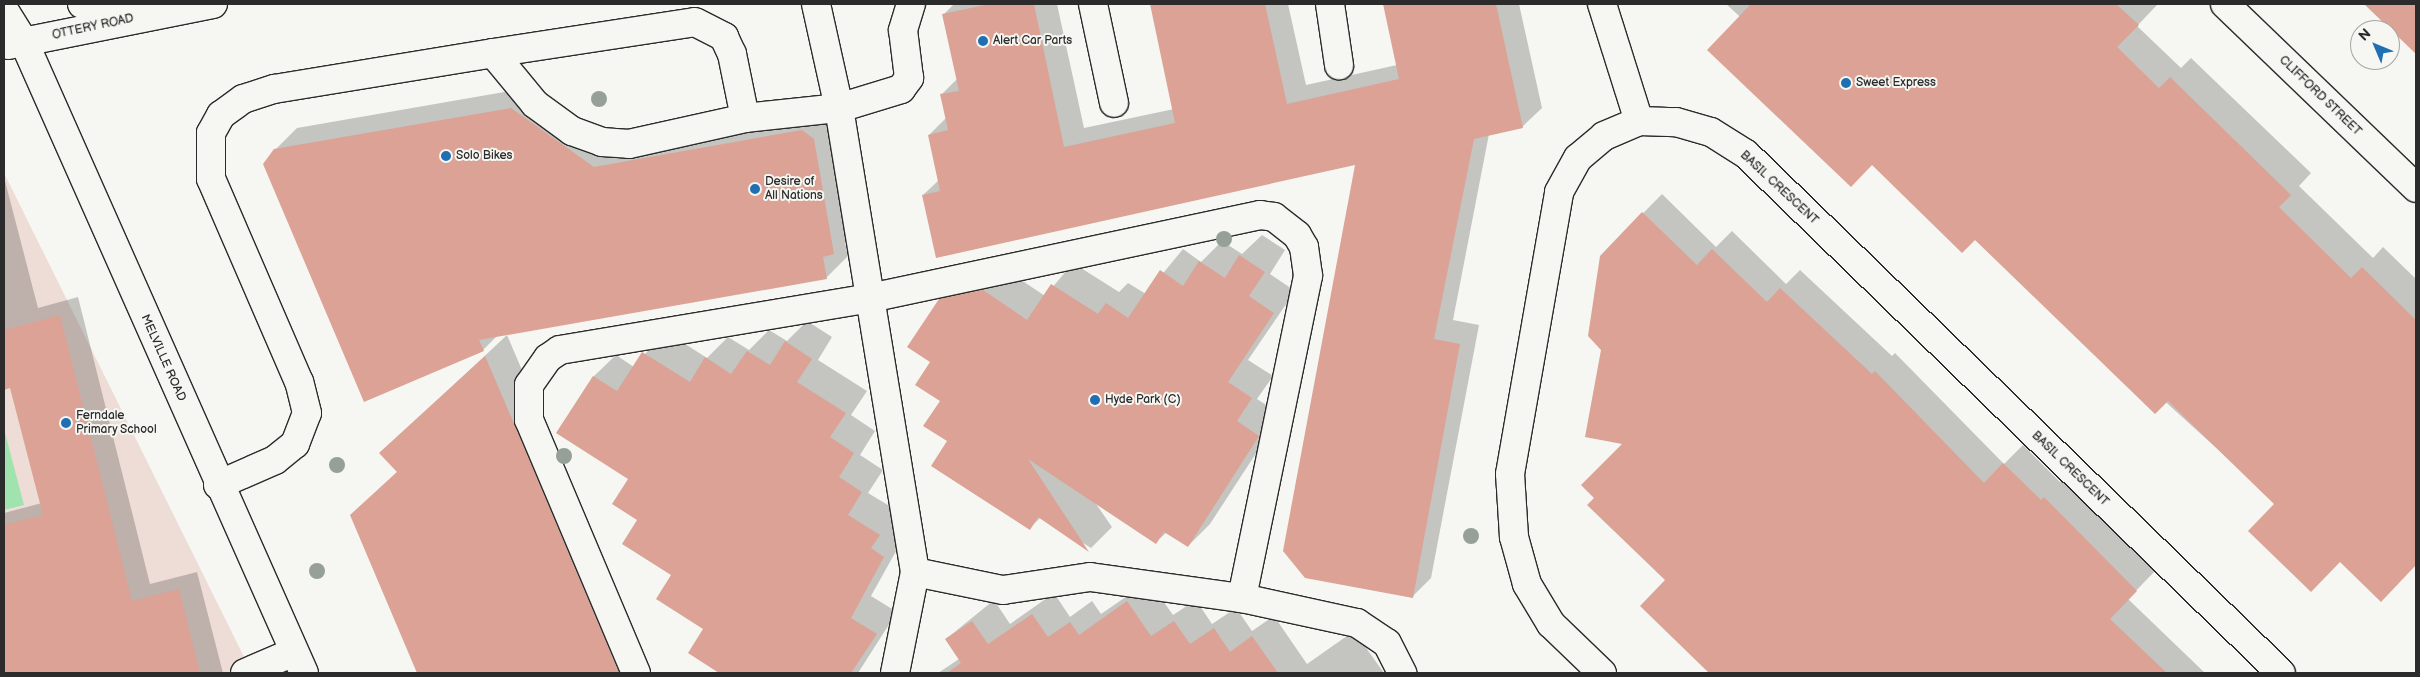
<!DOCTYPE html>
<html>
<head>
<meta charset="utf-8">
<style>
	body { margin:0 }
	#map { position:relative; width:2420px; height:677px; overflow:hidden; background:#f6f6f2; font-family:"Balsamiq Sans",sans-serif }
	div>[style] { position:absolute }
	.built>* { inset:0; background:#eeddd6 }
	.green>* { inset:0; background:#a0e3ae }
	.shadow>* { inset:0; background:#0003 }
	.building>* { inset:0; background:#dba295 }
	.roads { filter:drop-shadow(1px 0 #2b2b2b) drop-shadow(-1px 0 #2b2b2b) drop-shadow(0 1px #2b2b2b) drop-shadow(0 -1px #2b2b2b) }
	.minor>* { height:28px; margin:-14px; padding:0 14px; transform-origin:14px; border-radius:14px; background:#f6f6f2 }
	.trees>* { width:16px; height:16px; margin:-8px; border-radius:50%; background:#96a097 }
	.dots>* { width:14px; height:14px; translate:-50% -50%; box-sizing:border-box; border:2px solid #f6f6f2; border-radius:50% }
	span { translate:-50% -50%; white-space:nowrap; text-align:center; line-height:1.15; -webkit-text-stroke:4px #f6f6f2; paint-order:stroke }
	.street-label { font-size:12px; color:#2b2b2b }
	.poi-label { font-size:12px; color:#2b2b2b }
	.left { translate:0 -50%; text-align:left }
	.frame { position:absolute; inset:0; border:5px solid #2b2b2b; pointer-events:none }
	.north { position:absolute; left:2350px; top:20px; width:50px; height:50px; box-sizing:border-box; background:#f6f6f2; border:1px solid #a5a5a2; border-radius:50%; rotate:315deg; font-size:14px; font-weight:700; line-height:20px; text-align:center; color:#2b2b2b }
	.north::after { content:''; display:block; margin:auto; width:18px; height:22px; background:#1f6fb2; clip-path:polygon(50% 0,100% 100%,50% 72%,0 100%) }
</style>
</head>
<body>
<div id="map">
	<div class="built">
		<i style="clip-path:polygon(4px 173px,252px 673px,4px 673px)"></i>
	</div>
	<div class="green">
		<i style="clip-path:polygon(4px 429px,24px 505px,4px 510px)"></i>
	</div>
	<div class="shadow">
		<i style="clip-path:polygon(954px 4px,1057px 4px,1084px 128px,1174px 109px,1151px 4px,1288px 4px,1306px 85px,1397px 65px,1384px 4px,1519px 4px,1542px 108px,1522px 127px,1489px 134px,1453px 320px,1479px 325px,1431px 578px,1412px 597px,1356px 164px,923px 195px,939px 180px,929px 135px,946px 118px,941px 95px,957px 79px,943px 15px)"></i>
		<i style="clip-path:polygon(1726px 4px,2158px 4px,2137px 26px,2181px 68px,2191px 58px,2311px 173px,2299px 186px,2373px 258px,2383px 247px,2416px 279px,2416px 563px,2401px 579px,2340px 560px)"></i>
		<i style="clip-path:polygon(2366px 4px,2416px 4px,2416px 52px)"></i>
		<i style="clip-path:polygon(533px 87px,616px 146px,824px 110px,855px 232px,845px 242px,848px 256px,826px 278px,497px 336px,483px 350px,275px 150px,297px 128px)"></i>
		<i style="clip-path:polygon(4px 177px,38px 308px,78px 297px,150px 584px,197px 572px,223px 673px,4px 673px,4px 513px,42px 503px,11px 386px,4px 388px)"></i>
		<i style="clip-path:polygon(1662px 194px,1716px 247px,1732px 231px,1786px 284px,1800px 270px,1892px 356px,1895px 353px,2004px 464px,2023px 445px,2060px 482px,2064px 479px,2155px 571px,2128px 599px,2205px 673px,1711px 673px,1641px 606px,1667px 580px,1596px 498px,1624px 443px,1602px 350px,1601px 256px)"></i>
		<i style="clip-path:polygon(1262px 235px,1285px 250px,1270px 274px,1295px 291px,1248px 360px,1273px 376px,1257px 399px,1280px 414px,1279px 418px,1210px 524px,1188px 546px,1167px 532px,1156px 542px,1094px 501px,1112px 527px,1091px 548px,1041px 517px,1030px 528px,949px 441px,931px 362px,940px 300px,961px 278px,1005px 269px,1045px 296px,1073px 263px,1119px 292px,1128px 283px,1146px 294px,1183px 249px,1201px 262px,1222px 241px,1242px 254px)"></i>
		<i style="clip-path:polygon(807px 321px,832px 337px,818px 360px,867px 391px,851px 415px,875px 431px,860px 455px,883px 470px,868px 493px,901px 513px,892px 527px,905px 535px,871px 596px,897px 612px,858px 673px,721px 673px,689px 653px,705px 629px,639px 520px,630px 479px,558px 433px,594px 376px,616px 355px,634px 367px,665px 331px,707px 358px,728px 337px,749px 350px,769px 330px,787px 341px)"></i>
		<i style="clip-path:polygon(507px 335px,651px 673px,418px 673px,351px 516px,398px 471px,381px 453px)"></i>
		<i style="clip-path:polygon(1149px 581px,1173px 615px,1196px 600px,1212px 624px,1236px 608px,1252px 631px,1274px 616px,1307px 664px,1354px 631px,1384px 673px,938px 673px,959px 659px,946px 639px,994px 600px,1010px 624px,1054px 593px,1070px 617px,1092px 601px,1101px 614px)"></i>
	</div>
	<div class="building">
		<i style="clip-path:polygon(990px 4px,1034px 4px,1064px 147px,1175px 123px,1150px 4px,1265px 4px,1287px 104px,1399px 79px,1383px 4px,1496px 4px,1523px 128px,1474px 139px,1434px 339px,1460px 344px,1413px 598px,1305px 578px,1283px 551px,1355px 165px,936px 258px,922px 195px,940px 191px,928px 135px,948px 130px,940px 94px,959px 91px,942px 14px)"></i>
		<i style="clip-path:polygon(1751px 4px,2116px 4px,2139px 25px,2117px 47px,2159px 88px,2170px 77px,2291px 195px,2279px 207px,2351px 278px,2362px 267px,2416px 320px,2416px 565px,2381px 602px,2340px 562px,2311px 592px,2248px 531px,2274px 504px,2168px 401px,2155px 414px,1975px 240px,1962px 253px,1872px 165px,1851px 187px,1707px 50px)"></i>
		<i style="clip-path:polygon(2364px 4px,2416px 4px,2416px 54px)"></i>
		<i style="clip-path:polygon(511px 108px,594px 167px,802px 130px,814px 139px,834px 254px,823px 257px,827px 279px,479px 340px,484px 351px,364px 402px,263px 164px,274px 149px)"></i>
		<i style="clip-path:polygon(1642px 212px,1697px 265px,1712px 249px,1767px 302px,1780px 288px,1872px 374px,1875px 371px,1984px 483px,2003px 463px,2041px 500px,2044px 497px,2137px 591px,2110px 619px,2167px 673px,1709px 673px,1640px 606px,1665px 580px,1587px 505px,1594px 498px,1581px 485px,1622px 444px,1585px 437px,1601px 350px,1588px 336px,1600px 256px)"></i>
		<i style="clip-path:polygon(1239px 255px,1265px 272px,1249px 296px,1274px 313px,1228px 382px,1252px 398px,1237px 421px,1259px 436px,1188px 547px,1164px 532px,1156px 544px,1028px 459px,1089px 552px,1038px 517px,1030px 530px,931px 466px,947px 441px,923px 426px,940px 401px,915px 385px,930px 362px,907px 347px,939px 299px,983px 290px,1027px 320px,1051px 284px,1098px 314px,1106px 303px,1128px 318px,1160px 270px,1183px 286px,1199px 261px,1225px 278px)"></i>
		<i style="clip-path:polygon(60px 315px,132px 601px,179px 589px,200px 673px,4px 673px,4px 525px,43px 515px,10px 388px,4px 390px,4px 330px)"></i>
		<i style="clip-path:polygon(785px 341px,812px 359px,797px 382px,846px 413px,830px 437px,854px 453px,839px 477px,862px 492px,848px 515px,880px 535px,871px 548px,884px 557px,851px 618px,877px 634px,851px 673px,719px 673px,688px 653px,703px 629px,656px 599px,671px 575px,622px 544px,637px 520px,612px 504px,628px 479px,556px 433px,593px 376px,617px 391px,642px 352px,690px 382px,705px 357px,731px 374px,747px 351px,770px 365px)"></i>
		<i style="clip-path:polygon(485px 356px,515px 426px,619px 673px,417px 673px,350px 515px,397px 472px,379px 453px)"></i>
		<i style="clip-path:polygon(1127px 601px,1151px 636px,1174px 621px,1190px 644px,1214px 628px,1230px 652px,1252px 636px,1278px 673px,947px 673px,961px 663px,945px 639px,972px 621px,988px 644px,1032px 614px,1048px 637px,1070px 622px,1079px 635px)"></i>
	</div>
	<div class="roads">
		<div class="minor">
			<i style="left:82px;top:4px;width:48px;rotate:13.2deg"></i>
			<i style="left:816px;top:4px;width:107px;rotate:77.5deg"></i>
			<i style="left:839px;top:108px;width:470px;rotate:80.7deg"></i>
			<i style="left:915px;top:572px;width:103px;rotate:101.2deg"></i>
			<i style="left:1093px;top:4px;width:101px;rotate:78deg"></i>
			<i style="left:1330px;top:4px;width:62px;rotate:81.6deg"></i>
			<i style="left:1602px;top:4px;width:123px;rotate:72.5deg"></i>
			<i style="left:2225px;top:4px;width:265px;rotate:43.9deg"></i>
			<i style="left:4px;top:10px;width:38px;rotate:58deg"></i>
			<i style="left:24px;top:42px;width:690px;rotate:66.07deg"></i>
			<i style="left:8px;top:45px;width:209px;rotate:-11.3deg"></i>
			<i style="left:493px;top:53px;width:204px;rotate:-8.7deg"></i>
			<i style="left:695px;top:22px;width:33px;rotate:27deg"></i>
			<i style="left:724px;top:37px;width:19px;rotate:65deg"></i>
			<i style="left:732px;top:54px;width:65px;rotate:78.5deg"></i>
			<i style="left:218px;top:485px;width:62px;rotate:-23.7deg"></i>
			<i style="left:275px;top:460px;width:26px;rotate:-39deg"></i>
			<i style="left:295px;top:444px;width:33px;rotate:-69deg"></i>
			<i style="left:307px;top:413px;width:32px;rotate:-104deg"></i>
			<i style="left:299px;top:382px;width:221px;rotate:-113.4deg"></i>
			<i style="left:211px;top:179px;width:46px;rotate:-90deg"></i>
			<i style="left:211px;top:133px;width:21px;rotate:-61deg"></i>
			<i style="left:221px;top:115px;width:27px;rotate:-36deg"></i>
			<i style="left:243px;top:99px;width:33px;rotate:-18deg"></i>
			<i style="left:274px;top:89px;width:222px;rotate:-9.3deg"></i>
			<i style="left:493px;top:53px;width:66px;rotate:50.5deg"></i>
			<i style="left:535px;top:104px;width:46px;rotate:36.1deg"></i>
			<i style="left:572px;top:131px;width:32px;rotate:20deg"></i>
			<i style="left:602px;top:142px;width:27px;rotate:4deg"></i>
			<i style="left:629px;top:144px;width:119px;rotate:-12.6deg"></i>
			<i style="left:745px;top:118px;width:95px;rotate:-6.1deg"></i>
			<i style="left:839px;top:108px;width:65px;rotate:-17deg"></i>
			<i style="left:901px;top:89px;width:14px;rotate:-54deg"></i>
			<i style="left:909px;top:78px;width:48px;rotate:-97.1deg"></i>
			<i style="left:903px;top:30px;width:27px;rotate:-73deg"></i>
			<i style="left:915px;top:572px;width:90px;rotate:11.6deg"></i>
			<i style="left:1003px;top:590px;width:88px;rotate:-8.5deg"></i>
			<i style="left:1090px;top:577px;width:153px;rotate:7.9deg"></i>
			<i style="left:1242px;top:598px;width:118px;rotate:12.3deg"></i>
			<i style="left:1357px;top:623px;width:36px;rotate:34deg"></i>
			<i style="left:1387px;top:643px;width:34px;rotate:63deg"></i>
			<i style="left:245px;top:673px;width:53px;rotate:-23.2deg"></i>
			<i style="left:636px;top:673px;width:275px;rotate:-112.9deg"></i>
			<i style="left:529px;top:420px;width:35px;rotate:-90deg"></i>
			<i style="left:529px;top:385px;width:33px;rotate:-55deg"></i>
			<i style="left:548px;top:358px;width:14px;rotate:-34deg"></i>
			<i style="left:560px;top:350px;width:314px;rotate:-9.5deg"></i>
			<i style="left:870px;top:298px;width:399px;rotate:-12deg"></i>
			<i style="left:1260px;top:215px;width:14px;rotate:8deg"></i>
			<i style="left:1274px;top:217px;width:29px;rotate:38deg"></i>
			<i style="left:1297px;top:235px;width:14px;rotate:60deg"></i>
			<i style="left:1304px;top:247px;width:29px;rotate:82deg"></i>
			<i style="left:1308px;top:276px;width:329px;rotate:101.6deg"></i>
			<i style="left:1602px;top:673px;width:71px;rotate:-136.1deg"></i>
			<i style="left:1551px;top:624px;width:47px;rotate:-121deg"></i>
			<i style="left:1527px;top:584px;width:49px;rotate:-105.5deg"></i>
			<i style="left:1514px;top:537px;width:63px;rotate:-93.6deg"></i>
			<i style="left:1510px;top:474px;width:286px;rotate:-80.1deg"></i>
			<i style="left:1559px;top:192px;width:39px;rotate:-61deg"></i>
			<i style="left:1578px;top:158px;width:34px;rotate:-40deg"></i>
			<i style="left:1604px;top:136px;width:38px;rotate:-23deg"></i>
			<i style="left:1639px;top:121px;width:37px;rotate:2deg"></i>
			<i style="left:1676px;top:122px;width:36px;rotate:16deg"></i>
			<i style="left:1711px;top:132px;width:41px;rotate:32.2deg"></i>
			<i style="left:1746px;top:154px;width:745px;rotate:44.13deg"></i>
		</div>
	</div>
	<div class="trees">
		<i style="left:599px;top:99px"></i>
		<i style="left:1224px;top:239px"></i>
		<i style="left:564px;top:456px"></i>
		<i style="left:337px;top:465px"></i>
		<i style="left:1471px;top:536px"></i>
		<i style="left:317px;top:571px"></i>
	</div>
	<div class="dots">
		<i style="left:983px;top:41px;background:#1f6fb2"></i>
		<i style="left:1846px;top:83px;background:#1f6fb2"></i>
		<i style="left:446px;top:156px;background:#1f6fb2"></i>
		<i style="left:755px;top:189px;background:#1f6fb2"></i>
		<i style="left:1095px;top:400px;background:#1f6fb2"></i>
		<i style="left:66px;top:423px;background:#1f6fb2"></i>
	</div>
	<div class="street-label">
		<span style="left:93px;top:27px;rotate:-12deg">OTTERY ROAD</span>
		<span style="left:2320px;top:96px;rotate:44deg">CLIFFORD STREET</span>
		<span style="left:1779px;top:188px;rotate:43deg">BASIL CRESCENT</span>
		<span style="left:163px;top:358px;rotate:66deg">MELVILLE ROAD</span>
		<span style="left:2070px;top:469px;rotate:44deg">BASIL CRESCENT</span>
	</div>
	<div class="poi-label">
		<span class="left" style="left:993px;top:41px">Alert Car Parts</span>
		<span class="left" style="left:1856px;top:83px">Sweet Express</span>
		<span class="left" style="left:456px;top:156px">Solo Bikes</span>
		<span class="left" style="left:765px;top:189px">Desire of<br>All Nations</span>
		<span class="left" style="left:1105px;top:400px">Hyde Park (C)</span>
		<span class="left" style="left:76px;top:423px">Ferndale<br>Primary School</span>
	</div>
	<div class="frame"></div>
	<div class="north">N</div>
</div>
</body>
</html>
